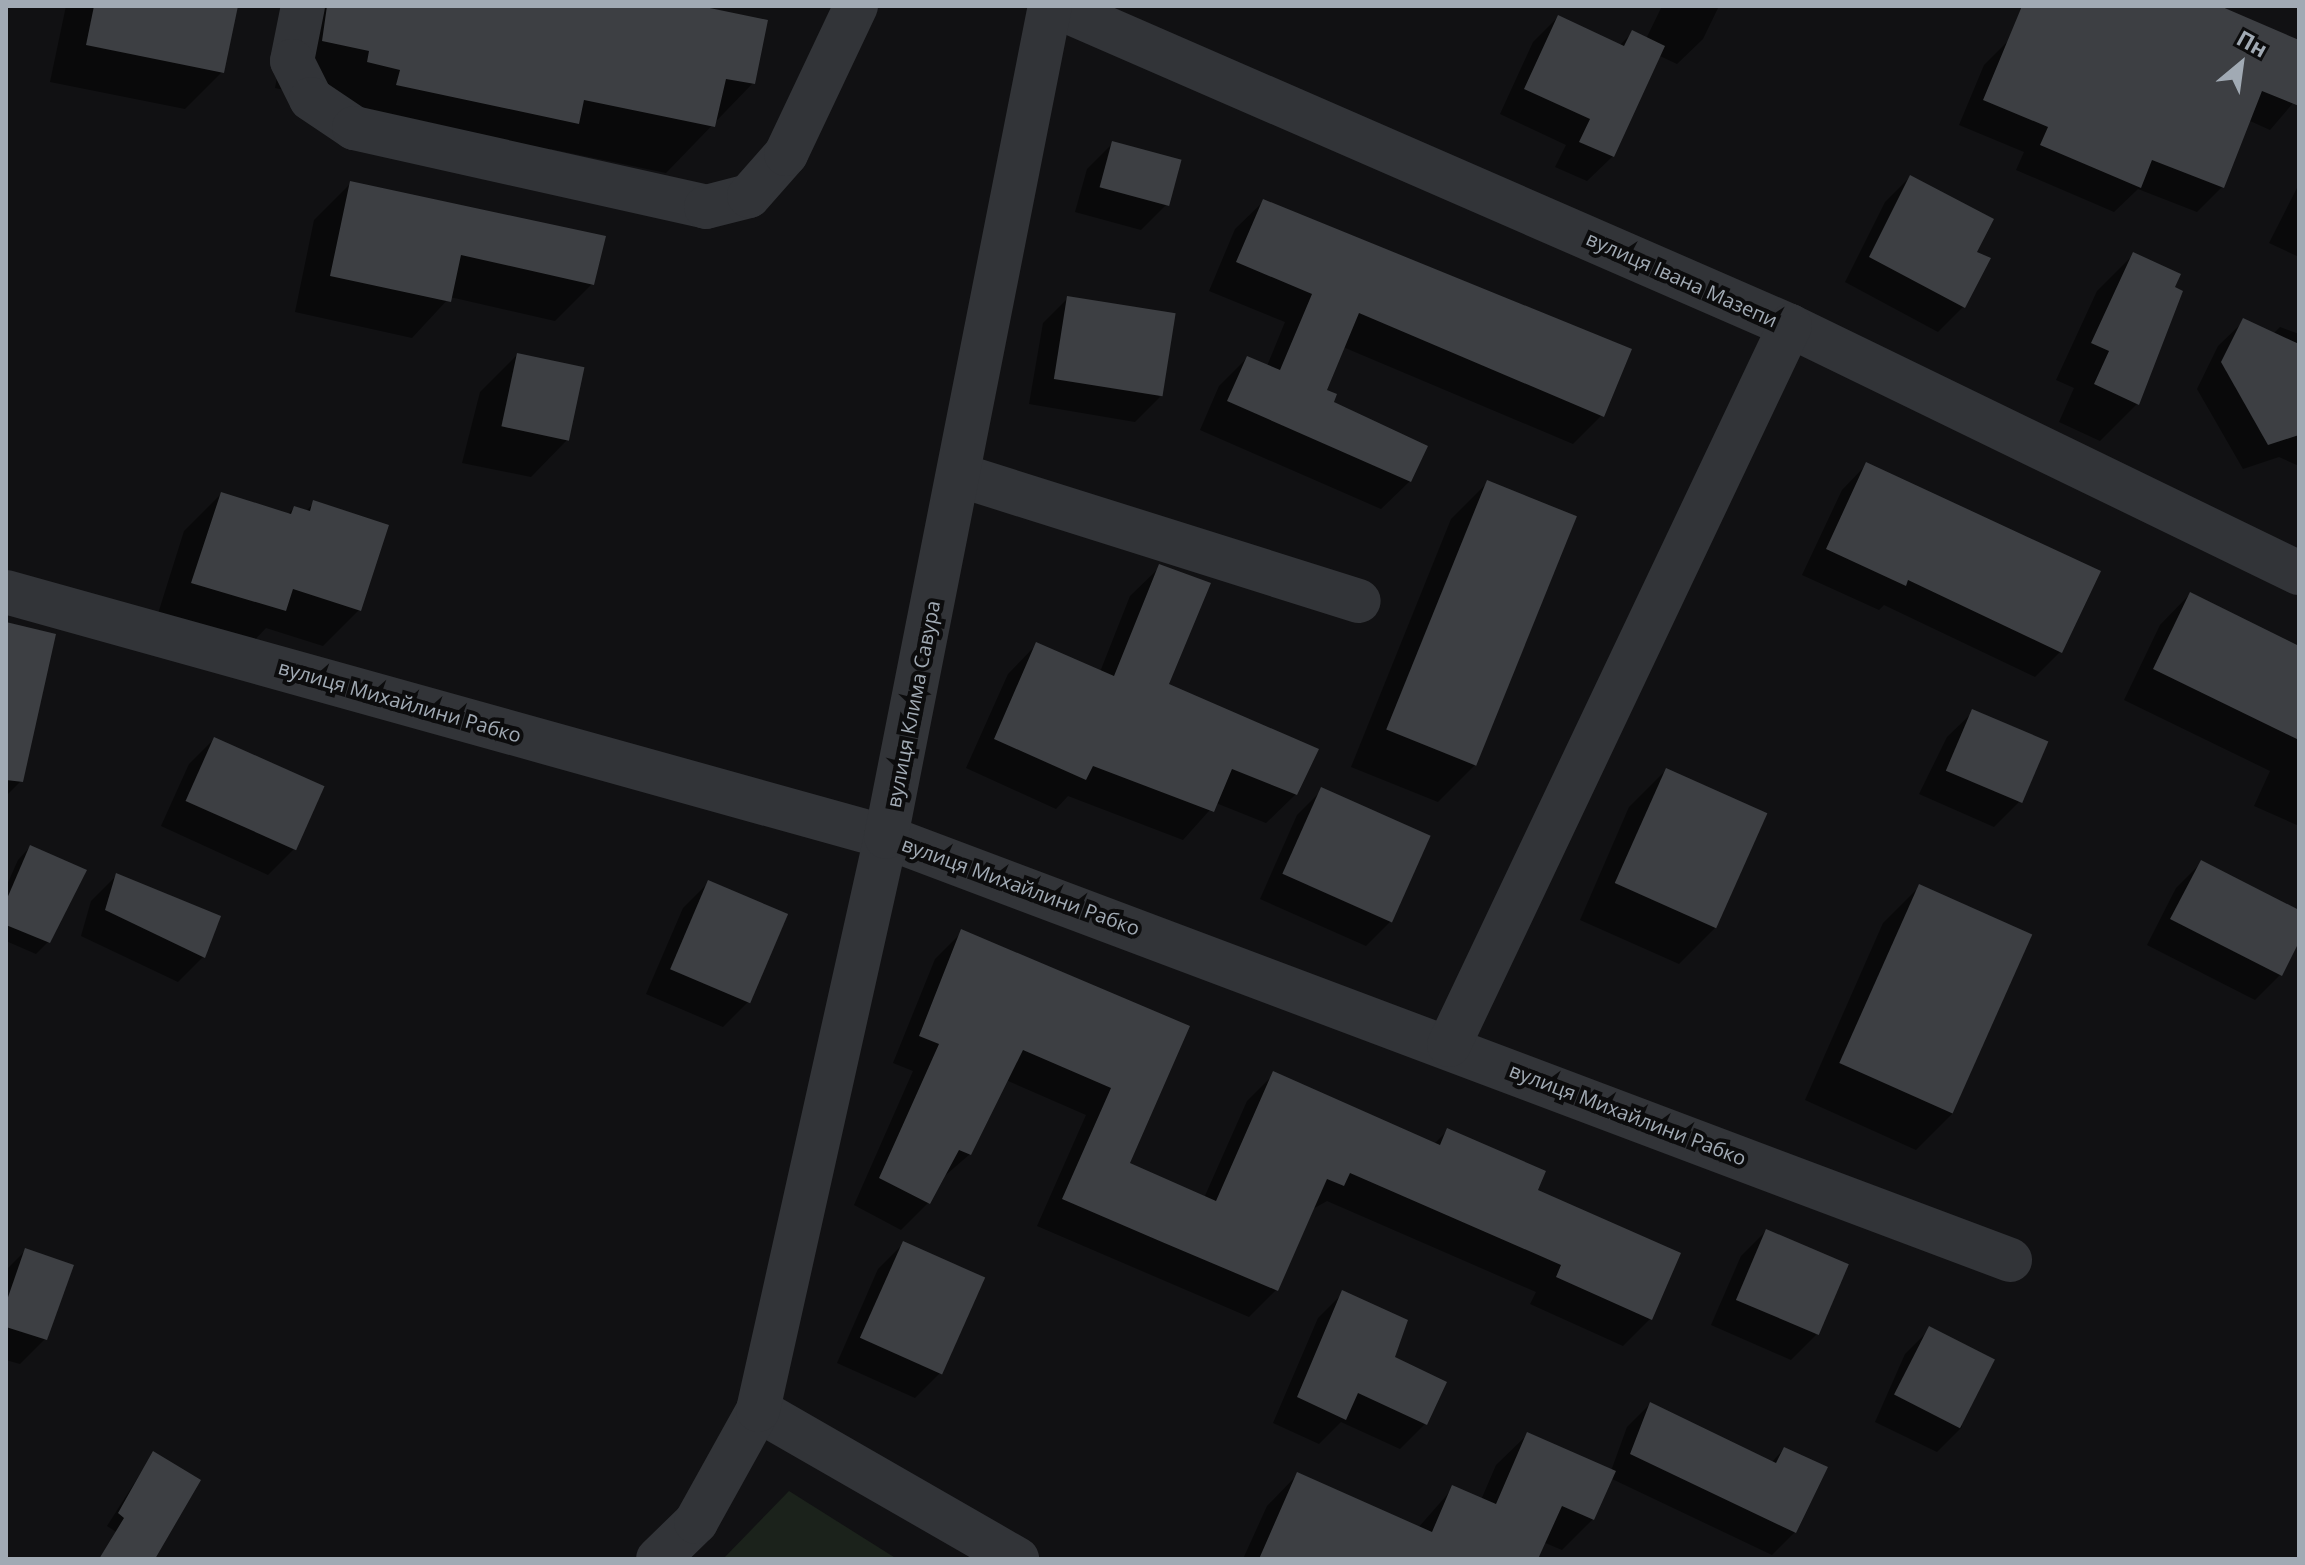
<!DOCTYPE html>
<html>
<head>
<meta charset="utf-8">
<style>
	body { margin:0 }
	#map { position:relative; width:2305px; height:1565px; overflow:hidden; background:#111113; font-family:"Open Sans",sans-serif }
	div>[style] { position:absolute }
	.green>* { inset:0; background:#1b221b }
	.shadow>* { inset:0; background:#0007 }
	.building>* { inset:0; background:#3d3f43; transform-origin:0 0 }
	.minor>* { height:44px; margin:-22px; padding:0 22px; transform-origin:22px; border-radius:22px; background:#323438 }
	span { translate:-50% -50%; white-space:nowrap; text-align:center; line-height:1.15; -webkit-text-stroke:8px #0c0c0d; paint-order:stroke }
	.street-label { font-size:20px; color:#a1aab4 }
	.frame { position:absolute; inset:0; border:8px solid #a1aab4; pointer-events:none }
	.north { position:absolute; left:2201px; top:24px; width:80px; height:80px; -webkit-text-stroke:6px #0c0c0d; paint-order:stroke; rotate:29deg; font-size:22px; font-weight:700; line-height:32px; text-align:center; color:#a1aab4 }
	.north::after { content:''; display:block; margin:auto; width:28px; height:36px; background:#a1aab4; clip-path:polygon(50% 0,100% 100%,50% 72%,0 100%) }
</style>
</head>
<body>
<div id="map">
	<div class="green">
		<i style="clip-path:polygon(789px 1491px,897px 1559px,723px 1559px)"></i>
	</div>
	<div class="shadow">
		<i style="clip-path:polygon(66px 6px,235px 6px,222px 72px,185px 109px,50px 82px)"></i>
		<i style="clip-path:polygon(290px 6px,690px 6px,753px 83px,666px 173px,551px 149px,530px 170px,323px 98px,275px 88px)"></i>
		<i style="clip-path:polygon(1662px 6px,1719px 6px,1703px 39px,1677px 64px,1660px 56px,1613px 156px,1587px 181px,1555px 167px,1566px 145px,1500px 114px,1533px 42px,1558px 17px,1619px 46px,1632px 33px,1646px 39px)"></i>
		<i style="clip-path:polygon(2027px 6px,2215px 6px,2299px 42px,2299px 96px,2270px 130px,2248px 120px,2222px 187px,2197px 212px,2138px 189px,2114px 212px,2016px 170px,2024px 152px,1959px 125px,1984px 65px,2009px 40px)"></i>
		<i style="clip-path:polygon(1113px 143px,1166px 205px,1141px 230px,1075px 212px,1087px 169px)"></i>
		<i style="clip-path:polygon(1910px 177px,1963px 307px,1938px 332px,1845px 282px,1885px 202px)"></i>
		<i style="clip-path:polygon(351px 183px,592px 284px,555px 321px,450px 297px,412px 338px,295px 312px,314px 220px)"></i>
		<i style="clip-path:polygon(2299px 184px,2299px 257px,2269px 243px)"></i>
		<i style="clip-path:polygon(1264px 201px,1602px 415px,1573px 444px,1343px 347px,1324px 391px,1410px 481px,1381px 509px,1200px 430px,1219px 386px,1247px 358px,1267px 366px,1285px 322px,1209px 291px,1235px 229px)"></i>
		<i style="clip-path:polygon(2134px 254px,2172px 288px,2137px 404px,2100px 441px,2059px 422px,2074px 388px,2056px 380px,2097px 291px)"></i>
		<i style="clip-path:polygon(1068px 298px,1160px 397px,1135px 422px,1029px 404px,1043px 323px)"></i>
		<i style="clip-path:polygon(2244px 321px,2273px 334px,2280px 327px,2299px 334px,2299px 466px,2279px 457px,2243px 469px,2197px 389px,2218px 346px)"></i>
		<i style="clip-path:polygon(517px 355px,567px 440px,531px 477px,462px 463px,480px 392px)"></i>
		<i style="clip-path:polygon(1867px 464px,2060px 652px,2035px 677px,1884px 605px,1879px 610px,1802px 575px,1842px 490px)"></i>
		<i style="clip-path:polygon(1488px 482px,1475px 765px,1438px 802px,1351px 767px,1451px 519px)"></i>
		<i style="clip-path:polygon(221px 494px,287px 515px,294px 508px,305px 512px,314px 503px,360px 609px,323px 646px,266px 628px,248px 647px,156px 620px,184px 531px)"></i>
		<i style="clip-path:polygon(1160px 567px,1167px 685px,1296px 794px,1266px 823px,1216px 803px,1183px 840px,1068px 796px,1056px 809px,966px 768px,1008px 674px,1037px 644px,1100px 672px,1130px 596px)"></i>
		<i style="clip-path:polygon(2190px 594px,2299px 655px,2299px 826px,2254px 806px,2270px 771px,2124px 700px,2160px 625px)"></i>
		<i style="clip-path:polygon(6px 624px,22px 780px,6px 796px)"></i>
		<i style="clip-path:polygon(1973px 712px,2019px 802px,1994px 827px,1919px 794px,1947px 737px)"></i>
		<i style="clip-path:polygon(214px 739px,322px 788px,293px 850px,268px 875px,161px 826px,189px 764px)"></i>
		<i style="clip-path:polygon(1666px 770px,1766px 814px,1716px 927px,1679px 964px,1580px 920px,1629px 807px)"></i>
		<i style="clip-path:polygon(1322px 790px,1391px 921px,1366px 946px,1260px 899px,1297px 815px)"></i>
		<i style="clip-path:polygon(30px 847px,48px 942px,36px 954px,6px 941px,6px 887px,18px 860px)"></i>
		<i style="clip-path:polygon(2201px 863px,2299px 913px,2299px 937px,2280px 975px,2255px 1000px,2147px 945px,2176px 888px)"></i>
		<i style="clip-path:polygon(116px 876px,203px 957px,178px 982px,81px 936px,91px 901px)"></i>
		<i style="clip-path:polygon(708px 883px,748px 1002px,723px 1027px,646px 994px,683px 908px)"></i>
		<i style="clip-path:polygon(1920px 886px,1953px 1113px,1916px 1150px,1805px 1100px,1883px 923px)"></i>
		<i style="clip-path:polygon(962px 932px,1188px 1027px,1128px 1164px,1204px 1198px,1247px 1101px,1274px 1074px,1434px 1144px,1448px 1130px,1536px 1191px,1650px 1319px,1623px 1346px,1530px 1304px,1536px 1292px,1327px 1201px,1311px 1210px,1276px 1290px,1249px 1317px,1037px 1226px,1086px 1115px,1006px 1080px,970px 1154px,940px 1180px,928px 1203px,901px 1230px,854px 1205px,913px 1071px,893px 1063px,935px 959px)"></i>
		<i style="clip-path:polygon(1766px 1231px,1816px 1335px,1791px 1360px,1711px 1325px,1741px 1256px)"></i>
		<i style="clip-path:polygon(904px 1243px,940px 1373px,915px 1398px,837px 1363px,878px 1269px)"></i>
		<i style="clip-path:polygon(26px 1250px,45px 1339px,20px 1364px,6px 1360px,6px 1270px)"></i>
		<i style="clip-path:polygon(1343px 1293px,1392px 1358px,1444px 1383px,1425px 1424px,1400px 1449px,1341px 1422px,1319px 1444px,1273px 1423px,1318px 1318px)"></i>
		<i style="clip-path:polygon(1930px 1329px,1962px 1427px,1937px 1452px,1875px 1422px,1905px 1354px)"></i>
		<i style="clip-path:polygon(1650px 1404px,1771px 1463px,1784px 1449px,1795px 1532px,1772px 1555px,1610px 1478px,1593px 1519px,1562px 1550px,1543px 1542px,1536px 1559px,1243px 1559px,1267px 1506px,1298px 1474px,1418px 1528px,1453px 1488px,1481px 1500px,1496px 1465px,1528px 1434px,1611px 1471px,1627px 1427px)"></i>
		<i style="clip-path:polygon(153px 1454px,150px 1554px,107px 1526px)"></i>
	</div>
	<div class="building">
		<i style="clip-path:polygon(94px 6px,238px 6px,224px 73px,86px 45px)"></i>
		<i style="clip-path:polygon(327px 6px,700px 6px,768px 20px,755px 84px,726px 79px,715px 127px,584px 100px,579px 124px,396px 85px,400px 70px,367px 62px,369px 51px,322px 41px)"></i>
		<i style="clip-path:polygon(2022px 6px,2220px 6px,2299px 40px,2299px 106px,2262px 91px,2224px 188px,2152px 160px,2141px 188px,2040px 145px,2048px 127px,1983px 100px)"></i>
		<i style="clip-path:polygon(1558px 15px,1624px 46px,1632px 30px,1665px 46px,1614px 157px,1579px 142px,1590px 119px,1524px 89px)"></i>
		<i style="left:1112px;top:141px;width:72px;height:48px;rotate:15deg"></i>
		<i style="clip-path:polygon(1910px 175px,1994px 219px,1977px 252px,1991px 258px,1965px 308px,1869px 257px)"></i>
		<i style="clip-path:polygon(350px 181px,606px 236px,594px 285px,461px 255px,451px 302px,330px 276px)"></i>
		<i style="clip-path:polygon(1263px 199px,1632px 349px,1604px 417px,1359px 313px,1327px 390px,1337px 394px,1334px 402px,1428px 446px,1411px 482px,1227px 401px,1247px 356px,1280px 370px,1312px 294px,1236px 262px)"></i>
		<i style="clip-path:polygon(2133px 252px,2181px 274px,2175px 287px,2183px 291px,2139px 405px,2094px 384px,2109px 351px,2091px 343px)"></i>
		<i style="left:1067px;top:296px;width:110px;height:84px;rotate:9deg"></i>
		<i style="clip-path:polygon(2243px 318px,2299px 344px,2299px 435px,2268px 445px,2221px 362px)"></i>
		<i style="left:517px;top:353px;width:69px;height:75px;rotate:12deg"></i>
		<i style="clip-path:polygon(1866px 462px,2101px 571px,2062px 653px,1908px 580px,1906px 586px,1826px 549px)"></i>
		<i style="left:1487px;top:480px;width:97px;height:269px;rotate:22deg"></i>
		<i style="clip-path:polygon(221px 492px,291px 514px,294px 506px,310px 511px,313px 500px,389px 525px,361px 611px,293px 589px,286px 611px,191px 583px)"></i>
		<i style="clip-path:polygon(1159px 564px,1211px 583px,1169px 684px,1319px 749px,1297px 795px,1232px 769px,1214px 812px,1093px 766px,1086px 780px,994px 739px,1036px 642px,1114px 676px)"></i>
		<i style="clip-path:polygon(2190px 592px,2299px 646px,2299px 740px,2153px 669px)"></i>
		<i style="clip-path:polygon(6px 622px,56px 634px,23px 782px,6px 780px)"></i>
		<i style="left:1972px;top:709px;width:83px;height:67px;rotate:23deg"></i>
		<i style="left:214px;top:737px;width:121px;height:70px;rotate:24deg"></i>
		<i style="left:1666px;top:768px;width:111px;height:126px;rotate:24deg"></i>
		<i style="left:1321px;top:787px;width:120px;height:95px;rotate:24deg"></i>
		<i style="clip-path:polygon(30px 845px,87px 870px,50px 943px,6px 925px,6px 901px)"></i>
		<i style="clip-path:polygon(2201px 860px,2299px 910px,2299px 942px,2282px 976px,2170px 919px)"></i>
		<i style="clip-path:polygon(116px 873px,221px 916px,205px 958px,105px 910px)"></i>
		<i style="left:708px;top:880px;width:87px;height:97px;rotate:23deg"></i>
		<i style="left:1919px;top:884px;width:124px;height:196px;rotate:24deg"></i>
		<i style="clip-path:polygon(961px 929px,1190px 1026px,1130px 1163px,1216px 1201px,1273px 1071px,1440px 1145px,1447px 1128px,1546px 1171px,1538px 1190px,1681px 1253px,1652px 1320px,1556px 1277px,1561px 1265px,1350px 1173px,1344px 1186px,1327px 1179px,1278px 1291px,1162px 1242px,1062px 1199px,1111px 1088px,1023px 1050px,971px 1155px,959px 1150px,930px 1204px,879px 1178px,939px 1044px,919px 1036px)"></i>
		<i style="left:1766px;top:1229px;width:90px;height:77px;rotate:23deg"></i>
		<i style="left:903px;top:1241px;width:90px;height:106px;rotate:24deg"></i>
		<i style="clip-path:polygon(25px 1248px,74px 1265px,47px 1340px,6px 1327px,6px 1303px)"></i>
		<i style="clip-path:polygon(1342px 1290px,1408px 1320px,1395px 1357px,1447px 1382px,1427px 1425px,1358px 1393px,1346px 1420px,1297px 1397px)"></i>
		<i style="left:1929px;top:1326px;width:74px;height:77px;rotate:27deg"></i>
		<i style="clip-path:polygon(1650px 1402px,1776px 1463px,1784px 1447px,1828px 1467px,1796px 1533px,1630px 1454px)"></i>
		<i style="clip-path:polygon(1527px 1432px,1616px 1471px,1594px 1520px,1562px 1506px,1538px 1559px,1259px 1559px,1297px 1472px,1432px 1532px,1452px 1485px,1496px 1504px)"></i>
		<i style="clip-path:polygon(153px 1451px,201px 1480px,155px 1559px,99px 1559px,124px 1518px,118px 1513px)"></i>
	</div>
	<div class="minor">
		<i style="left:303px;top:6px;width:56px;rotate:101.3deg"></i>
		<i style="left:292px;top:61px;width:42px;rotate:63.4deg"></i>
		<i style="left:311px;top:99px;width:52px;rotate:34deg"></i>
		<i style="left:354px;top:128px;width:361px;rotate:12.6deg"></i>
		<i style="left:706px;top:207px;width:44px;rotate:-14.3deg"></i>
		<i style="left:749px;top:196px;width:56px;rotate:-48.6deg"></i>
		<i style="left:786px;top:154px;width:164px;rotate:-64.7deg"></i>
		<i style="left:1055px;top:6px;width:802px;rotate:23.53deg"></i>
		<i style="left:1790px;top:326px;width:566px;rotate:25.89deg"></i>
		<i style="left:959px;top:475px;width:419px;rotate:17.5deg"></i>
		<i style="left:6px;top:592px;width:913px;rotate:15.56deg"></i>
		<i style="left:886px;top:837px;width:1201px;rotate:20.62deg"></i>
		<i style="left:1449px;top:1045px;width:796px;rotate:-64.63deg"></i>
		<i style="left:758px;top:1410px;width:299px;rotate:29.9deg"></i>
		<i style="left:658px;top:1559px;width:53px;rotate:-44.2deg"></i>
		<i style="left:696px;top:1522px;width:128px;rotate:-61deg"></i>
		<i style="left:758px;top:1410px;width:587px;rotate:-77.41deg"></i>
		<i style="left:886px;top:837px;width:847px;rotate:-78.84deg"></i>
	</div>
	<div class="street-label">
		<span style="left:1682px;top:279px;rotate:24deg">вулиця Івана Мазепи</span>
		<span style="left:400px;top:701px;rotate:16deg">вулиця Михайлини Рабко</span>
		<span style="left:913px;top:704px;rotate:-79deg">вулиця Клима Савура</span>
		<span style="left:1021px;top:886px;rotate:20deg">вулиця Михайлини Рабко</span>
		<span style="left:1628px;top:1114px;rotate:21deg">вулиця Михайлини Рабко</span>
	</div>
	<div class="frame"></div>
	<div class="north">Пн</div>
</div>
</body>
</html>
